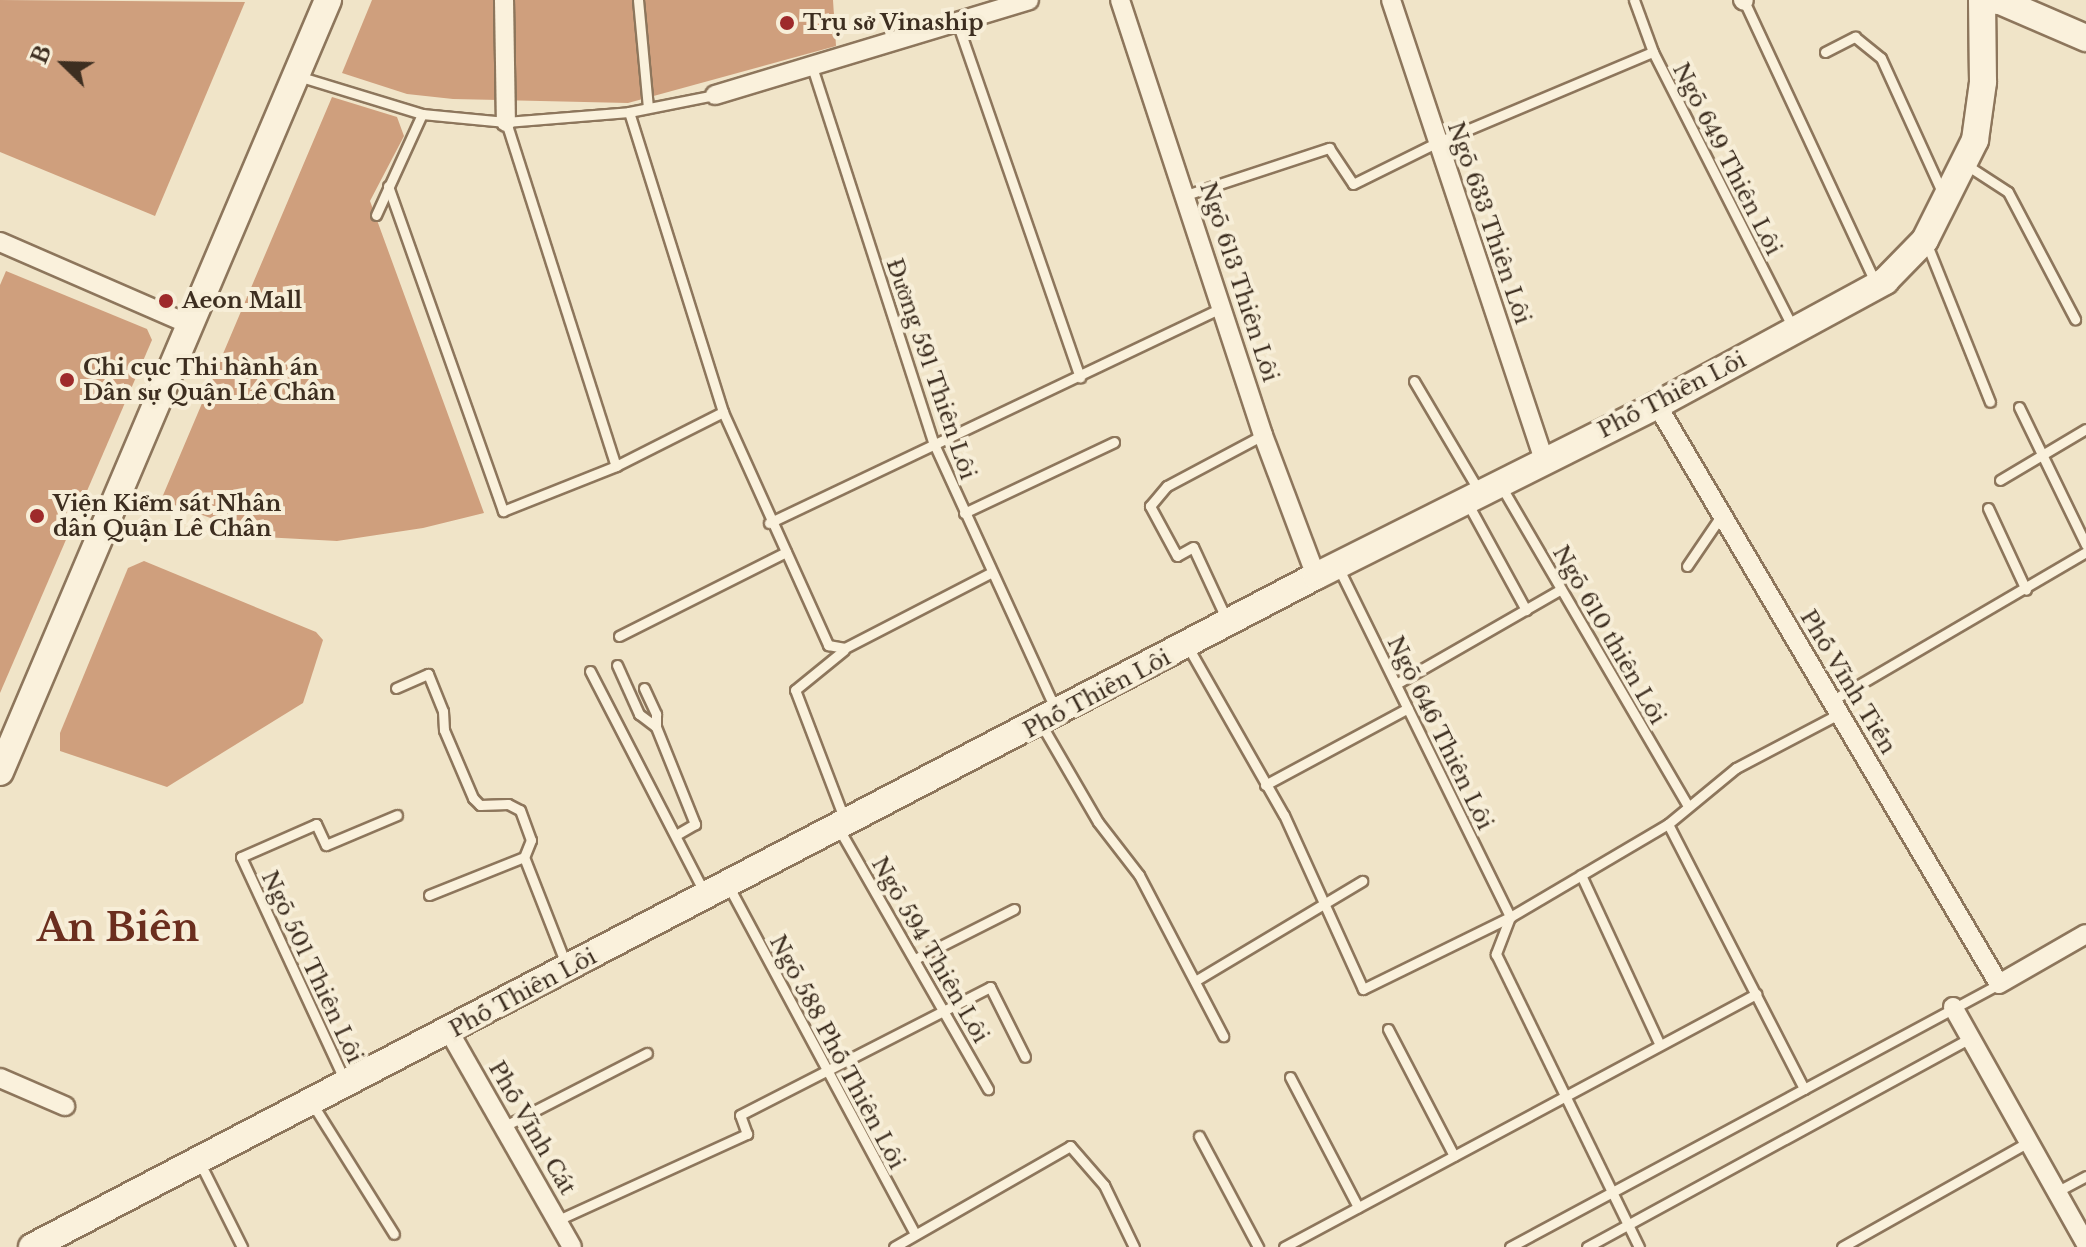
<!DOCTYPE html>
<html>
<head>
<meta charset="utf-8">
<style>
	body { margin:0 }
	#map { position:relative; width:2086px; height:1247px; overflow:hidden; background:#f0e4c8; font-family:"Libre Baskerville",serif }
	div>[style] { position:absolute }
	.building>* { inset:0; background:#cf9f7d }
	.roads { filter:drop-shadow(2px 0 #8d765c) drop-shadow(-2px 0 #8d765c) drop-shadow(0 2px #8d765c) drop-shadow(0 -2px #8d765c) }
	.lane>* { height:9px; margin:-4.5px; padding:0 4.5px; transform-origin:4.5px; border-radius:4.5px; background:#faf1dc }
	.street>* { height:18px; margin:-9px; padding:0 9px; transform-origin:9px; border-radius:9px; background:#faf1dc }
	.secondary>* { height:26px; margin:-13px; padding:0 13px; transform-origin:13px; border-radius:13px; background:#faf1dc }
	.dots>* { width:22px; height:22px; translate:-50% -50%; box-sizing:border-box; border:4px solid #f7eed8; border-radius:50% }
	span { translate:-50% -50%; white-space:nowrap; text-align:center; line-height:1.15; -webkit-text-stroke:8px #f7eed8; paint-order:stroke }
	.poi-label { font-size:22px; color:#3d2e20; font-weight:700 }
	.left { translate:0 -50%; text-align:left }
	.street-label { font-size:22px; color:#3d2e20 }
	.town-label { font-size:38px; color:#6b2e1e; font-weight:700 }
	.north { position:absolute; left:24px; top:24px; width:80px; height:80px; -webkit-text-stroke:6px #f7eed8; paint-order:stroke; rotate:293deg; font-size:22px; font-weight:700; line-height:32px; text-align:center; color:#3d2e20 }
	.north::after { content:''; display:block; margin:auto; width:28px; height:36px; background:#3d2e20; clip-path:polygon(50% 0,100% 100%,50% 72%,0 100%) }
</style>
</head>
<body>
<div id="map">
	<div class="building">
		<i style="clip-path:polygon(0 0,245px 2px,155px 216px,0 152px)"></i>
		<i style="clip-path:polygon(372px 0,833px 0,836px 46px,628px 103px,453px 99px,407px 94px,342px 73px)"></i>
		<i style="clip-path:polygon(332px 97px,397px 117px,404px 136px,370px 201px,484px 513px,423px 528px,337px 541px,263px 537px,161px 500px)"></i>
		<i style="clip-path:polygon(6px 271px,147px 329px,152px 340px,0 693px,0 285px)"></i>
		<i style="clip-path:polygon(144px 561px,316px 632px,323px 640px,303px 703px,167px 787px,60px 751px,60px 733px,128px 568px)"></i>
	</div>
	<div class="roads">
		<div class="lane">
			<i style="left:638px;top:0;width:108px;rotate:84.7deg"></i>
			<i style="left:1634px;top:0;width:55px;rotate:69.9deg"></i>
			<i style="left:1653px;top:52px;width:309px;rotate:63.1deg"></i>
			<i style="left:1744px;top:1px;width:312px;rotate:65deg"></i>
			<i style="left:958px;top:25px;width:373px;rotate:70.9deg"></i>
			<i style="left:1825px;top:52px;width:34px;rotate:-27deg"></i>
			<i style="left:1855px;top:37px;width:33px;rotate:39deg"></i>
			<i style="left:1881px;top:58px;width:152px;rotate:65.5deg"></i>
			<i style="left:813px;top:70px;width:393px;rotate:72.1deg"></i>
			<i style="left:934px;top:444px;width:290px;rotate:65.4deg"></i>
			<i style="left:298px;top:76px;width:130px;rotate:17deg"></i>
			<i style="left:629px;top:112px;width:314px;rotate:72.6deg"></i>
			<i style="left:723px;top:412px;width:256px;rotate:65.7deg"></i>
			<i style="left:828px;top:645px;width:17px;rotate:10deg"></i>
			<i style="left:845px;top:648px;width:165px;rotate:-27.3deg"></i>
			<i style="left:506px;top:122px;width:361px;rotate:72.3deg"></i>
			<i style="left:1965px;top:164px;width:51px;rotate:33.1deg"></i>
			<i style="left:2008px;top:192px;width:144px;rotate:62.2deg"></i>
			<i style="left:388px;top:186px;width:345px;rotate:70.5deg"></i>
			<i style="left:503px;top:511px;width:122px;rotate:-21.7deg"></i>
			<i style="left:616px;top:466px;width:120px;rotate:-26.8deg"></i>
			<i style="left:1186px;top:195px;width:151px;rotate:-18.2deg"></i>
			<i style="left:1329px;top:148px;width:43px;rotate:56.3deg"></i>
			<i style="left:1353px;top:184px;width:93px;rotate:-26.3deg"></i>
			<i style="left:1436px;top:143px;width:235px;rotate:-22.8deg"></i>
			<i style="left:376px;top:215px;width:111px;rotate:-65.5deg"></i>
			<i style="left:422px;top:114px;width:84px;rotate:5.4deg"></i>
			<i style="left:506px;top:122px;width:123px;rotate:-4.6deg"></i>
			<i style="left:629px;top:112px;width:88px;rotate:-11.2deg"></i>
			<i style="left:1926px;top:242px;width:172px;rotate:68.2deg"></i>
			<i style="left:1414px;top:381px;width:128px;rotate:59.4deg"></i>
			<i style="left:2019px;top:407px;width:153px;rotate:64.1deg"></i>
			<i style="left:2000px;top:480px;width:100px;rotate:-30.7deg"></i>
			<i style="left:1501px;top:486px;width:368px;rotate:59.7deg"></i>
			<i style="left:1468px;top:504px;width:121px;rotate:61.3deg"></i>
			<i style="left:1988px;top:508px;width:90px;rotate:65.1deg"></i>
			<i style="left:964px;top:513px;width:166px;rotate:-25.3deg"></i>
			<i style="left:769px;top:523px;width:503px;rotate:-25.44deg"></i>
			<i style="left:1687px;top:566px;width:60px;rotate:-55.8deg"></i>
			<i style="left:1339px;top:569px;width:388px;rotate:63.8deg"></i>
			<i style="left:1510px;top:917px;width:40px;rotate:111deg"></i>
			<i style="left:1496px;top:954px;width:326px;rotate:64deg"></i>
			<i style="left:1226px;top:618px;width:78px;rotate:-114.9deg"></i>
			<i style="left:1193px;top:547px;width:18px;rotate:151deg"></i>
			<i style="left:1177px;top:556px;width:57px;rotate:-118.4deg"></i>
			<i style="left:1150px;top:506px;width:26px;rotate:-50deg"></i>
			<i style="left:1167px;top:486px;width:109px;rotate:-28deg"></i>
			<i style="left:619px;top:636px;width:187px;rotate:-26.7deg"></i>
			<i style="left:1188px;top:647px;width:193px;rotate:60.3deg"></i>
			<i style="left:1284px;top:815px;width:191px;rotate:65.6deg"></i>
			<i style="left:1363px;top:989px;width:164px;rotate:-26.1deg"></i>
			<i style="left:1510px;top:917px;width:183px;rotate:-30.5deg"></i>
			<i style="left:1668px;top:824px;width:88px;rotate:-39.5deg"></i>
			<i style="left:1736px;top:768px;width:116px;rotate:-27.7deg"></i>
			<i style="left:617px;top:665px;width:54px;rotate:65.8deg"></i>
			<i style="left:639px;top:714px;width:21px;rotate:37deg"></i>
			<i style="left:656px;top:727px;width:105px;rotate:68.1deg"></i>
			<i style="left:695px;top:824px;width:22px;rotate:150deg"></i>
			<i style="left:590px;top:671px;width:249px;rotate:62.7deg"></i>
			<i style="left:1396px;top:684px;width:190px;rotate:-29.9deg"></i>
			<i style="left:396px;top:688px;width:35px;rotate:-24deg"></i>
			<i style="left:428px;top:674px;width:40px;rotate:68deg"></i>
			<i style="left:443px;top:711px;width:19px;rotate:87deg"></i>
			<i style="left:444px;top:730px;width:74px;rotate:66.9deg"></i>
			<i style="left:473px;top:798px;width:10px;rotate:45deg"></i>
			<i style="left:480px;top:805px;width:28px;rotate:-2deg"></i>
			<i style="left:508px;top:804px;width:13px;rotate:27deg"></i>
			<i style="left:520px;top:810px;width:32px;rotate:70deg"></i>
			<i style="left:531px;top:840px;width:18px;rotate:112deg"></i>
			<i style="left:524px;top:857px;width:118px;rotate:68.6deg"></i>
			<i style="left:644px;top:688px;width:29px;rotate:65deg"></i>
			<i style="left:656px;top:714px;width:13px;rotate:90deg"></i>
			<i style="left:1831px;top:701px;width:295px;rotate:-30.3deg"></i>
			<i style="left:1041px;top:724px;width:113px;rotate:59.8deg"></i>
			<i style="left:1098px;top:822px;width:67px;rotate:52.3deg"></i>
			<i style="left:1139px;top:875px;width:182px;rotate:62.4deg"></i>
			<i style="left:1265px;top:785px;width:162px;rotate:-28.3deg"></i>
			<i style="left:844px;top:818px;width:137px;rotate:-110.9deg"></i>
			<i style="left:795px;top:690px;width:63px;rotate:-39.2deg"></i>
			<i style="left:1668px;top:824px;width:298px;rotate:62.8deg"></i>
			<i style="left:839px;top:829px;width:300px;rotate:60.2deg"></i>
			<i style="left:1581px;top:875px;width:187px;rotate:65.1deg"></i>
			<i style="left:729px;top:887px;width:394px;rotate:61.8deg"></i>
			<i style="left:429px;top:895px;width:102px;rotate:-21.8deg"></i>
			<i style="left:915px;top:959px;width:111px;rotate:-26.8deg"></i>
			<i style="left:1195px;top:981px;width:195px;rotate:-30.9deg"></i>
			<i style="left:1388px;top:1029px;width:143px;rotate:62.5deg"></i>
			<i style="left:1290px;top:1077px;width:147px;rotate:62.4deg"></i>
			<i style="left:345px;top:1081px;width:247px;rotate:-114.9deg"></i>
			<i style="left:241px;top:857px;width:82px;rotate:-23.7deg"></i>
			<i style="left:316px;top:824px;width:23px;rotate:65deg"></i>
			<i style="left:326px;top:845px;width:77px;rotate:-22.9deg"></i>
			<i style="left:313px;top:1105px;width:152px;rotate:57.9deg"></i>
			<i style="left:501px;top:1128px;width:164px;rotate:-27.2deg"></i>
			<i style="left:1199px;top:1136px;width:126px;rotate:62deg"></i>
			<i style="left:199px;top:1161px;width:96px;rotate:63.4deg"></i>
			<i style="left:2058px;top:1191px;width:32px;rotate:-28deg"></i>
			<i style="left:558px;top:1220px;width:208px;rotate:-24.5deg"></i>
			<i style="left:747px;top:1134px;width:20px;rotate:-110deg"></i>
			<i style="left:740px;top:1115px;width:281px;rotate:-27.1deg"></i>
			<i style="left:990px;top:987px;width:78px;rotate:63.4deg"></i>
			<i style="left:894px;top:1247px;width:203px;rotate:-29.8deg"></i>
			<i style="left:1070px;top:1146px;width:52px;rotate:48.9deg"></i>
			<i style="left:1104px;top:1185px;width:69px;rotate:64.2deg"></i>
			<i style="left:1284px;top:1247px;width:536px;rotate:-28.19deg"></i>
			<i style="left:1510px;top:1247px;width:555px;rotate:-28.27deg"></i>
			<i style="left:1587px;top:1247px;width:436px;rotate:-28.6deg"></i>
			<i style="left:1842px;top:1247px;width:216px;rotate:-29.4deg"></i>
		</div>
		<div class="street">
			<i style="left:504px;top:0;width:122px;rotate:89.1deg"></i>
			<i style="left:1120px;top:0;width:458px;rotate:71.8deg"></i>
			<i style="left:1263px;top:435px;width:151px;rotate:69.4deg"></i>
			<i style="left:1391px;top:0;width:486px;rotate:71.6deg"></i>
			<i style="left:1743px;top:0;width:1px;rotate:45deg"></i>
			<i style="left:715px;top:95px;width:328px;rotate:-16.8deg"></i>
			<i style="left:0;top:242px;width:208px;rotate:23.5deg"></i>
			<i style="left:1657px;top:405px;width:672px;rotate:59.43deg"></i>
			<i style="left:1999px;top:984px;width:100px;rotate:-29.9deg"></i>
			<i style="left:1953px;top:1007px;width:272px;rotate:60.7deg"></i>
			<i style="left:450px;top:1033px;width:246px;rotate:60.3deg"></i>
			<i style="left:0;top:1078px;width:71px;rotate:23.3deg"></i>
		</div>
		<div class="secondary">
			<i style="left:1985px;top:0;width:15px;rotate:4deg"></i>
			<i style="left:2000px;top:1px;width:94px;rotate:23.3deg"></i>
			<i style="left:0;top:772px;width:839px;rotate:-66.98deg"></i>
			<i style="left:32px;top:1247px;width:1449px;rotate:-27.59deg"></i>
			<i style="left:1316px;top:576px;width:381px;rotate:-26.6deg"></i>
			<i style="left:1657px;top:405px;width:260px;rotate:-28.5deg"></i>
			<i style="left:1885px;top:281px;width:57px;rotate:-45.7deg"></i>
			<i style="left:1925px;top:240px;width:112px;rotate:-63.4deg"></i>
			<i style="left:1975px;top:140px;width:59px;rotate:-82.1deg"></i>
			<i style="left:1983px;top:82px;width:82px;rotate:-90.7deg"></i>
		</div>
	</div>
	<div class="dots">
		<i style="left:787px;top:23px;background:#9e2a2b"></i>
		<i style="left:166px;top:301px;background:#9e2a2b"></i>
		<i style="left:67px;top:380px;background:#9e2a2b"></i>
		<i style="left:37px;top:516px;background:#9e2a2b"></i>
	</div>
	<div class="poi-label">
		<span class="left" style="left:803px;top:23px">Trụ sở Vinaship</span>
		<span class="left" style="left:182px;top:301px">Aeon Mall</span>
		<span class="left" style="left:83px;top:380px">Chi cục Thi hành án<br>Dân sự Quận Lê Chân</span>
		<span class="left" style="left:53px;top:516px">Viện Kiểm sát Nhân<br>dân Quận Lê Chân</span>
	</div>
	<div class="street-label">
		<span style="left:1727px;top:159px;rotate:63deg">Ngõ 649 Thiên Lôi</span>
		<span style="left:1489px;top:223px;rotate:71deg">Ngõ 633 Thiên Lôi</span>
		<span style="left:1239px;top:282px;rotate:72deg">Ngõ 613 Thiên Lôi</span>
		<span style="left:931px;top:369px;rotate:71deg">Đường 591 Thiên Lôi</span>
		<span style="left:1672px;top:395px;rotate:-27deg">Phố Thiên Lôi</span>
		<span style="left:1609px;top:635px;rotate:60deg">Ngõ 610 thiên Lôi</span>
		<span style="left:1848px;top:682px;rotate:59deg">Phố Vĩnh Tiến</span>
		<span style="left:1097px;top:694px;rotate:-28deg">Phố Thiên Lôi</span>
		<span style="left:1440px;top:733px;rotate:64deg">Ngõ 646 Thiên Lôi</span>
		<span style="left:930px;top:950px;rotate:60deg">Ngõ 594 Thiên Lôi</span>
		<span style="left:312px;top:967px;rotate:65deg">Ngõ 501 Thiên Lôi</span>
		<span style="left:523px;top:993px;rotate:-28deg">Phố Thiên Lôi</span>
		<span style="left:837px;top:1052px;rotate:62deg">Ngõ 588 Phố Thiên Lôi</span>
		<span style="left:532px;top:1128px;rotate:60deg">Phố Vĩnh Cát</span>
	</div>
	<div class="town-label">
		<span style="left:118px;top:928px">An Biên</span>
	</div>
	<div class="north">B</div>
</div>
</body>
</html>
